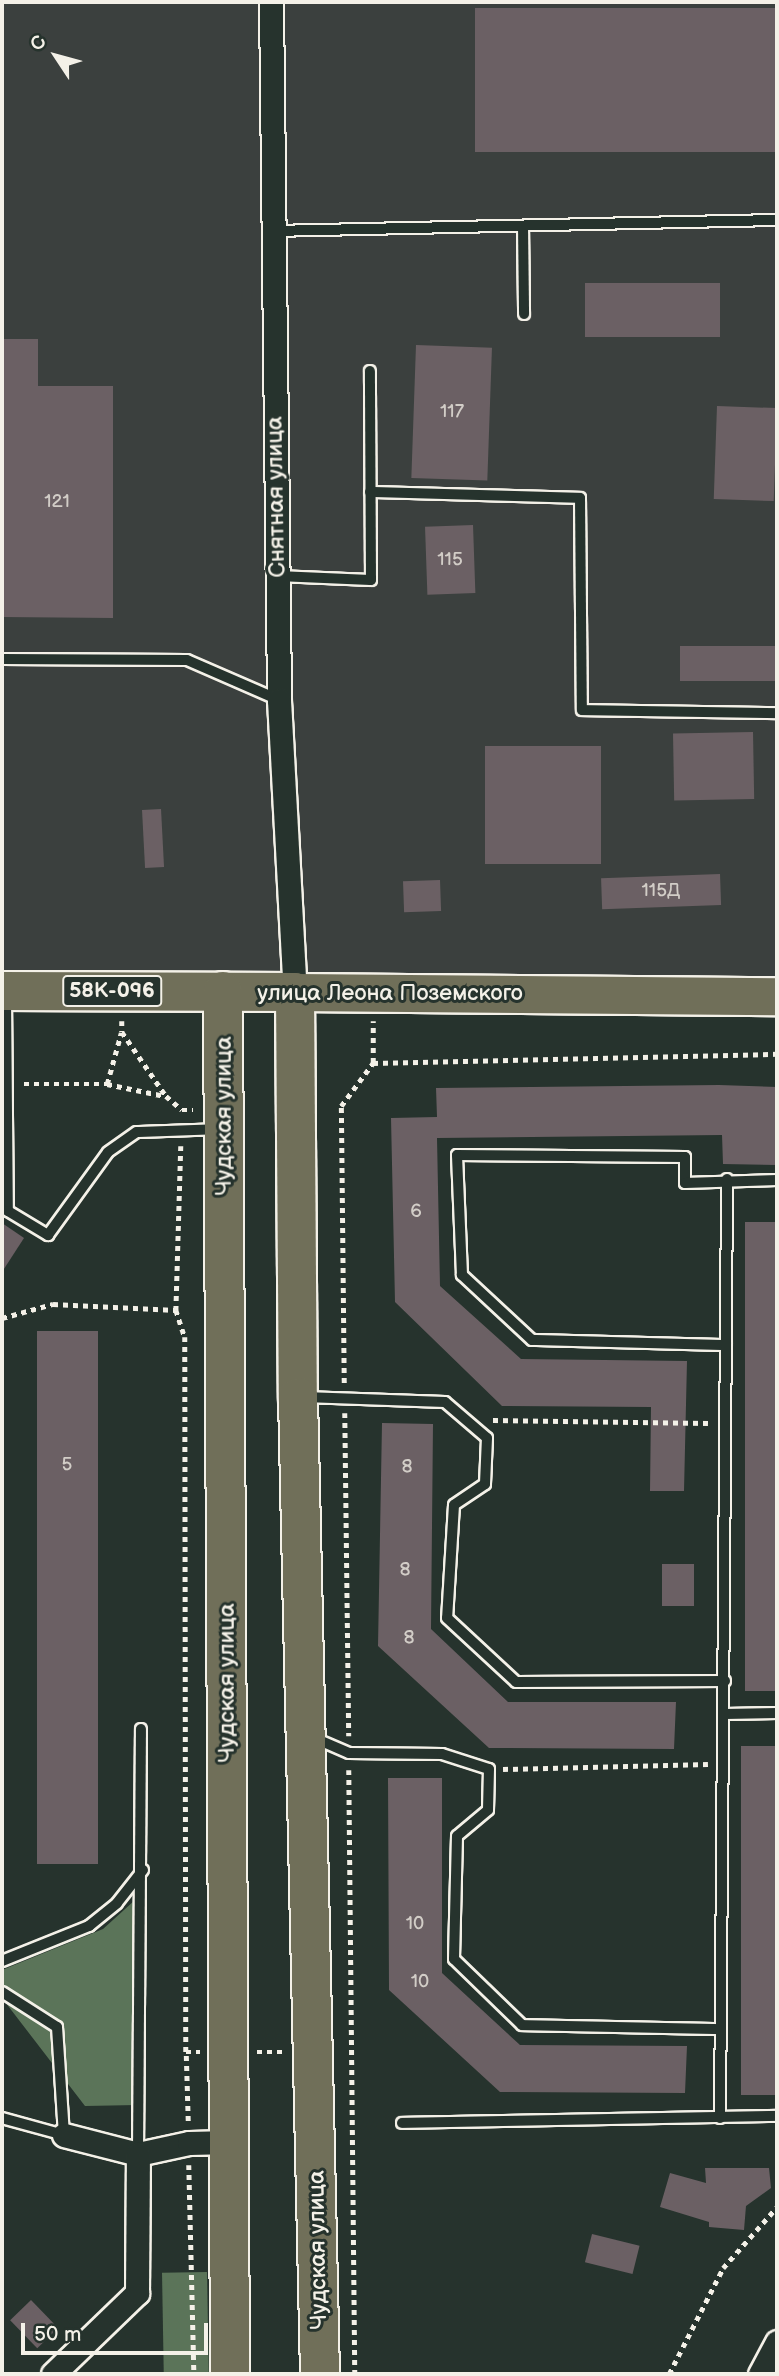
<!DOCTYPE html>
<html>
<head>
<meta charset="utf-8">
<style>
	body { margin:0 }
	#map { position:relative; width:779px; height:2376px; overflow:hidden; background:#26332d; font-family:"Balsamiq Sans",sans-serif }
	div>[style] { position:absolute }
	.built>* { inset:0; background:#3b403e; transform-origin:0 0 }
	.green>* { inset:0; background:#5b7459; transform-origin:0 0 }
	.building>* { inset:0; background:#6b6064; transform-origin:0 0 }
	.path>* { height:4.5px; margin-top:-2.25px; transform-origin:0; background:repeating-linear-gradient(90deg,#f4f1e8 0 5px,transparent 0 10px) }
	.roads { filter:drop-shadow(2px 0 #f4f1e8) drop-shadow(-2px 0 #f4f1e8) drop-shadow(0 2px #f4f1e8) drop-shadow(0 -2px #f4f1e8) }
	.lane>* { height:10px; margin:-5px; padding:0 5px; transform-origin:5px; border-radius:5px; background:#26332d }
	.street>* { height:23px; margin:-11.5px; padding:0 11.5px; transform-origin:11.5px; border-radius:11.5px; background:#26332d }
	.primary>* { height:37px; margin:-18.5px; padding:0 18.5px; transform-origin:18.5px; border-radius:18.5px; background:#706f59 }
	.highway>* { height:38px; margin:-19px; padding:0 19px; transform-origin:19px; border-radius:19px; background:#706f59 }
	span { translate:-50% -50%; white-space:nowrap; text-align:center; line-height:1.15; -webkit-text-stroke:6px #26332d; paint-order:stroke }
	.number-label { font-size:19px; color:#d2cdc7 }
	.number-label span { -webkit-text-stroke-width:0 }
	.shield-label span { padding:2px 5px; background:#26332d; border:2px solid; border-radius:5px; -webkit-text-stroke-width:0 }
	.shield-label { font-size:21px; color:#f4f1e8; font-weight:700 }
	.street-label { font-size:23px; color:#f4f1e8 }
	.frame { position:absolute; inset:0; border:4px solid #f4f1e8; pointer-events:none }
	.north { position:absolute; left:21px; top:21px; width:70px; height:70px; -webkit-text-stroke:5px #26332d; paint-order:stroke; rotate:306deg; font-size:19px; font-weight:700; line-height:28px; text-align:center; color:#f4f1e8 }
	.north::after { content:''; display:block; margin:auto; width:24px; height:32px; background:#f4f1e8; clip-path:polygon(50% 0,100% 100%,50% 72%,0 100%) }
	.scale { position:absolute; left:21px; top:2323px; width:187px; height:32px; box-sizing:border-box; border:4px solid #f4f1e8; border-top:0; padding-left:9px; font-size:21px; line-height:24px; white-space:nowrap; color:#f4f1e8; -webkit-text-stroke:5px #26332d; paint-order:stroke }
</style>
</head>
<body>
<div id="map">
	<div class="built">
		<i style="left:2px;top:2px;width:775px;height:984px"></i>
	</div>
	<div class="green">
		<i style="clip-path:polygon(135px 1900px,137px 2105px,85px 2106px,2px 1998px,2px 1970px,103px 1929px)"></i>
		<i style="left:207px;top:2272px;width:102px;height:45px;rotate:89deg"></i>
	</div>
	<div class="building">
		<i style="left:475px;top:8px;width:302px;height:144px"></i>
		<i style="left:585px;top:283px;width:135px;height:54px"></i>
		<i style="clip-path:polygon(2px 339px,38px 339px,38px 386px,113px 386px,113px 618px,2px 617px)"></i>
		<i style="left:416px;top:345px;width:76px;height:133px;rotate:2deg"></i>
		<i style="left:717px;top:406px;width:60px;height:93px;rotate:2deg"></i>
		<i style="left:473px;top:525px;width:68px;height:48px;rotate:88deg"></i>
		<i style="left:777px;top:646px;width:35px;height:97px;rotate:90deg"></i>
		<i style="left:753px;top:732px;width:67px;height:80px;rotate:89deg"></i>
		<i style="left:485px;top:746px;width:116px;height:118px"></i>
		<i style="left:161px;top:809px;width:58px;height:19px;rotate:87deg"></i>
		<i style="left:720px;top:874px;width:31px;height:119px;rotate:88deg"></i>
		<i style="left:440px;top:880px;width:31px;height:37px;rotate:88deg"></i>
		<i style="clip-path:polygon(719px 1085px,777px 1087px,777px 1165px,723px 1164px,722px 1135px,437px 1138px,440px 1286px,521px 1359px,687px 1361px,684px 1491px,650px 1491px,651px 1407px,502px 1406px,395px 1302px,391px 1118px,437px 1117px,436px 1088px)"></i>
		<i style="left:745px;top:1222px;width:32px;height:469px"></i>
		<i style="clip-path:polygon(2px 1223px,24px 1238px,2px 1272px)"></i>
		<i style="left:37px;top:1331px;width:61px;height:533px"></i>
		<i style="clip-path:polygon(382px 1423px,433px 1424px,431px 1629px,508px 1702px,676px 1702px,674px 1749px,489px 1748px,378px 1646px)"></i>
		<i style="left:662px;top:1564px;width:32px;height:42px"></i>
		<i style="left:741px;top:1746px;width:36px;height:349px"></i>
		<i style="clip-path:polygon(388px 1778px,442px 1778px,442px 1973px,520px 2045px,687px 2046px,685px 2093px,500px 2092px,389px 1990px)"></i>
		<i style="clip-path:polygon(705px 2168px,769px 2168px,771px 2188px,746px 2206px,744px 2230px,709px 2227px,709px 2222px,660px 2207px,670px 2173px,706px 2183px)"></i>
		<i style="left:592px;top:2234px;width:49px;height:29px;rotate:14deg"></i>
		<i style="left:31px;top:2300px;width:39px;height:29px;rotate:46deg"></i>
	</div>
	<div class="path">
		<i style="left:122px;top:1021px;width:11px;rotate:90deg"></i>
		<i style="left:122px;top:1032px;width:78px;rotate:55.5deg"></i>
		<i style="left:166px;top:1096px;width:21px;rotate:41deg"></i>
		<i style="left:182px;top:1110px;width:11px"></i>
		<i style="left:373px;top:1063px;width:404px;rotate:-1.3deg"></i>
		<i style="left:24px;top:1084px;width:83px"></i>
		<i style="left:107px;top:1084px;width:59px;rotate:11.7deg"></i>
		<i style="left:107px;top:1084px;width:53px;rotate:-74.6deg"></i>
		<i style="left:181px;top:1146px;width:164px;rotate:91.7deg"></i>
		<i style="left:176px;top:1310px;width:28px;rotate:72deg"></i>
		<i style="left:185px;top:1337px;width:715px;rotate:89.92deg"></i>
		<i style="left:2px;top:1318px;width:53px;rotate:-15.4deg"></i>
		<i style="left:53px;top:1304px;width:123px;rotate:2.8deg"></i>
		<i style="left:344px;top:1383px;width:277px;rotate:-90.6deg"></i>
		<i style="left:341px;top:1106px;width:54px;rotate:-53.3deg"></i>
		<i style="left:373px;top:1063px;width:42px;rotate:-90deg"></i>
		<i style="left:345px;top:1413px;width:323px;rotate:89.3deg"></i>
		<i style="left:493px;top:1420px;width:215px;rotate:0.8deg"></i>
		<i style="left:503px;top:1769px;width:205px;rotate:-1.4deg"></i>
		<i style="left:349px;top:1770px;width:604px;rotate:89.43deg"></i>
		<i style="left:257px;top:2052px;width:27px"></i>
		<i style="left:188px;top:2121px;width:69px;rotate:-91.7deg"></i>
		<i style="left:186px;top:2052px;width:14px"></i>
		<i style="left:189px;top:2165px;width:209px;rotate:88.6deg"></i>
		<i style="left:669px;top:2374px;width:119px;rotate:-63deg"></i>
		<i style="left:723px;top:2268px;width:81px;rotate:-48.5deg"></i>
	</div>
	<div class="roads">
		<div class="lane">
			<i style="left:523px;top:226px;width:88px;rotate:89.3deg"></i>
			<i style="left:272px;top:231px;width:505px;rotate:-1.25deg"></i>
			<i style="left:370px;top:492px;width:210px;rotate:1.6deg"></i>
			<i style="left:580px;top:498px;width:212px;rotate:89.5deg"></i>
			<i style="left:582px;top:710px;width:195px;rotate:0.9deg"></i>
			<i style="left:277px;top:576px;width:94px;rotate:2.4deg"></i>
			<i style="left:371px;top:580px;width:209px;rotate:-90.3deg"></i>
			<i style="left:2px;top:659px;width:185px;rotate:0.3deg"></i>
			<i style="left:187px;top:660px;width:100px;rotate:23.5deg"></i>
			<i style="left:6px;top:999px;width:212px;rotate:89.5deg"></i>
			<i style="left:8px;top:1211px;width:47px;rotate:31deg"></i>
			<i style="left:48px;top:1235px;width:102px;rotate:-54.1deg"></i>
			<i style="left:108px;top:1152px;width:35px;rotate:-35deg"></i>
			<i style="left:137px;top:1132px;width:80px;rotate:-2.1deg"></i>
			<i style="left:726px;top:1345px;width:194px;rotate:-178.5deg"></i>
			<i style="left:532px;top:1340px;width:96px;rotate:-137.1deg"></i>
			<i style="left:462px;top:1275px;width:120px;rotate:-92.4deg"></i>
			<i style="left:457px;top:1155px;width:228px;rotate:0.5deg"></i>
			<i style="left:685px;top:1157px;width:26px;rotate:90deg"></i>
			<i style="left:685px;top:1183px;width:92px;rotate:-1.9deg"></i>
			<i style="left:304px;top:1397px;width:141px;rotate:2deg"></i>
			<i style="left:445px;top:1402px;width:55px;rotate:40.6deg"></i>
			<i style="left:487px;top:1438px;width:46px;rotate:92.5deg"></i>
			<i style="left:485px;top:1484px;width:37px;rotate:146deg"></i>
			<i style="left:454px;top:1505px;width:113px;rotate:93.5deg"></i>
			<i style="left:447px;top:1618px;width:94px;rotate:42.8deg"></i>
			<i style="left:516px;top:1682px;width:209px;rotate:-0.3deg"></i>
			<i style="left:725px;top:1714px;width:52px;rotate:-1.1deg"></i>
			<i style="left:312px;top:1737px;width:40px;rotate:23.4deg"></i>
			<i style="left:349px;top:1753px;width:93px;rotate:0.6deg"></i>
			<i style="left:442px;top:1754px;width:49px;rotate:17.7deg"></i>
			<i style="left:489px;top:1769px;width:41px;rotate:91.4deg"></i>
			<i style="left:488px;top:1810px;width:40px;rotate:140deg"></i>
			<i style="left:457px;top:1836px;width:123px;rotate:91.4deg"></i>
			<i style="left:454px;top:1959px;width:95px;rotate:44.1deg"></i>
			<i style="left:522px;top:2025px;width:199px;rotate:1.2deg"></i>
			<i style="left:2px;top:1961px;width:94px;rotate:-21.9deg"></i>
			<i style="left:89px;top:1926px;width:36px;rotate:-39deg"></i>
			<i style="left:117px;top:1903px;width:42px;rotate:-51.8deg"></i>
			<i style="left:2px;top:1992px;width:65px;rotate:32.5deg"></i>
			<i style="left:57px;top:2027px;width:108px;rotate:86.3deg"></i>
			<i style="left:64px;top:2135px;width:64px;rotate:-164.7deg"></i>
			<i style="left:720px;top:2118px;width:939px;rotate:-89.57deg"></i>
			<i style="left:402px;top:2123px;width:375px;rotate:-1.1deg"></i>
			<i style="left:138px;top:2154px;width:425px;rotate:-89.6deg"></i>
		</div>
		<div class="street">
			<i style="left:271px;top:2px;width:698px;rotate:89.34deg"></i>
			<i style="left:279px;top:700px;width:292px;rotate:86.9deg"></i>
			<i style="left:64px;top:2135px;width:76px;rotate:14.4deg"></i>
			<i style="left:138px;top:2154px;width:52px;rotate:-12.2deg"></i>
			<i style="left:189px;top:2143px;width:41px;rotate:-1.4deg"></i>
			<i style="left:53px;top:2374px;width:117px;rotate:-44deg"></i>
			<i style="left:137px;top:2293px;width:139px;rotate:-89.6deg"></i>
			<i style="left:760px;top:2374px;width:36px;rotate:-62deg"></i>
		</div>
		<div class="primary">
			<i style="left:295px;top:992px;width:482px;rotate:0.5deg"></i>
		</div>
		<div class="highway">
			<i style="left:2px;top:991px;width:293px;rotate:0.2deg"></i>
			<i style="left:295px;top:992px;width:405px;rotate:89.6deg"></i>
			<i style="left:298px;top:1397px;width:977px;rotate:88.71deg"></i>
			<i style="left:223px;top:991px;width:1383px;rotate:89.71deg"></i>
		</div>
	</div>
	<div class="number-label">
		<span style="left:452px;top:412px">117</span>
		<span style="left:57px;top:502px">121</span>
		<span style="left:450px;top:560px">115</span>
		<span style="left:661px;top:891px">115Д</span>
		<span style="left:416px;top:1212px">6</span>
		<span style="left:67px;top:1465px">5</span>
		<span style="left:407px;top:1467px">8</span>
		<span style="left:405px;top:1570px">8</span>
		<span style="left:409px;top:1638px">8</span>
		<span style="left:415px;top:1924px">10</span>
		<span style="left:420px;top:1982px">10</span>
	</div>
	<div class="shield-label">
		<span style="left:112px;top:991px">58К-096</span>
	</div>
	<div class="street-label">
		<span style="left:276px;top:497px;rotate:-91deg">Снятная улица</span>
		<span style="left:390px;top:993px">улица Леона Поземского</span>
		<span style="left:224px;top:1116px;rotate:-90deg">Чудская улица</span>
		<span style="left:227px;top:1683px;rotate:-90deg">Чудская улица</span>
		<span style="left:318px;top:2250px;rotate:-91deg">Чудская улица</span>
	</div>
	<div class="frame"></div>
	<div class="north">С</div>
	<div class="scale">50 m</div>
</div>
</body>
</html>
